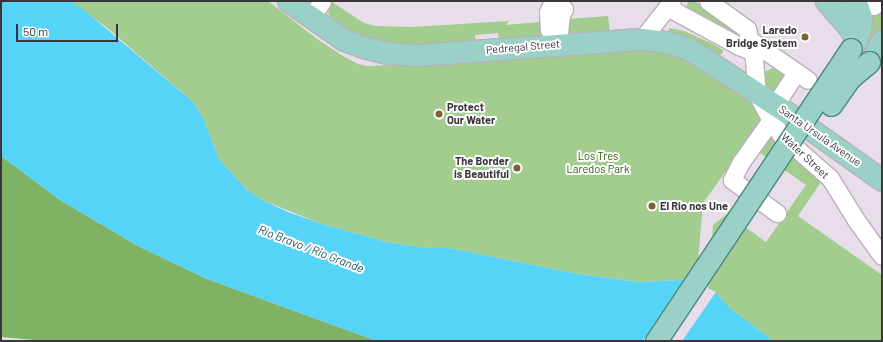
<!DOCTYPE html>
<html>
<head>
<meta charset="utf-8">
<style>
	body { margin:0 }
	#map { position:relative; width:883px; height:342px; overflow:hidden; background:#e7deea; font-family:Barlow,sans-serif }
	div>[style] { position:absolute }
	.green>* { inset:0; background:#a2cd8f }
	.forest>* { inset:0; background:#7eb265 }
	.water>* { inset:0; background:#56d4f8 }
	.pier>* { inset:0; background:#e7deea }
	.roads { filter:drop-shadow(1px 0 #bab0bc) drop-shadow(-1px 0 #bab0bc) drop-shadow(0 1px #bab0bc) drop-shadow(0 -1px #bab0bc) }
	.minor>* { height:17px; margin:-8.5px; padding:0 8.5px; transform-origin:8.5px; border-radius:8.5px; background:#fff }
	.major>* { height:21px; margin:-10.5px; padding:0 10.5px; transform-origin:10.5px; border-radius:10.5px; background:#9ad1c7 }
	.bridges { filter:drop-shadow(1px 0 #4d877e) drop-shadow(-1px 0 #4d877e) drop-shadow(0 1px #4d877e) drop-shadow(0 -1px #4d877e) }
	.major-bridge>* { height:21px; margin:-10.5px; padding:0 10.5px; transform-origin:10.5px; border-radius:10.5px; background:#9ad1c7 }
	.dots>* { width:11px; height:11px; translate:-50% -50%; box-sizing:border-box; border:2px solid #fff; border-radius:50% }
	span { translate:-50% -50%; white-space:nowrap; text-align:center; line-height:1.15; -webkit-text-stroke:4px #fff; paint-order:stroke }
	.poi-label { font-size:11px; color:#3a363b; font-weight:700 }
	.right { translate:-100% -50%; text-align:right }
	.left { translate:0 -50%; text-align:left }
	.street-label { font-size:11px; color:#3a363b }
	.park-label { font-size:11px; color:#2a5a06 }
	.water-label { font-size:12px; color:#1e5362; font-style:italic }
	.frame { position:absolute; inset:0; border:2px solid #3a363b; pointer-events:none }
	.scale { position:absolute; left:16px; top:24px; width:102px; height:18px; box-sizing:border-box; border:2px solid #3a363b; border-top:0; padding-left:5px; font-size:12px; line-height:14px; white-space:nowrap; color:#3a363b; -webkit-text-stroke:3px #fff; paint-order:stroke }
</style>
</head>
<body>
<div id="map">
	<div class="green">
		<i style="clip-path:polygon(70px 1px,268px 1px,317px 39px,343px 56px,358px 64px,367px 66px,422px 64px,580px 52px,658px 48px,692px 59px,753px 103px,762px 121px,703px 203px,696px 286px,683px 280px,639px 282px,578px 274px,449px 248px,428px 248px,390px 243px,322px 224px,262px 200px,247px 190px,219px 159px,204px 120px,193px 102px,105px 26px)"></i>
		<i style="clip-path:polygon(695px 1px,738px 31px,740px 37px,686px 8px,688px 2px)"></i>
		<i style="clip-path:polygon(332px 2px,364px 23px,376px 26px,412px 27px,509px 21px,506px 25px,540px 22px,542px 23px,542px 33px,537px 37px,499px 40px,498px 33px,475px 35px,476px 42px,438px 46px,392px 44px,377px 41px,342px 27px,330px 16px,328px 12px)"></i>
		<i style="clip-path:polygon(882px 6px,882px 31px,868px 44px,871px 15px)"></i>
		<i style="clip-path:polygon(608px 16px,610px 32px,567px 33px,568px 19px)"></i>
		<i style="clip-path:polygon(670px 28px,684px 31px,711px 43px,723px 50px,723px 52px,717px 59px,665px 34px)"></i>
		<i style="clip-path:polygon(779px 66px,790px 73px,778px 93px,766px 89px,763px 72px)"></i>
		<i style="clip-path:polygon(768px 133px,779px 147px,823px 179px,798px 216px,882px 275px,882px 341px,774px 341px,732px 310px,718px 295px,708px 291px,713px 225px,727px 214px,766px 242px,806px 185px,756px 150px)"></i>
	</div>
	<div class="forest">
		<i style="clip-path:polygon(1px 156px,60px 200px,138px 246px,207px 279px,377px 341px,46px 341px,1px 337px)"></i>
	</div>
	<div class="water">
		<i style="clip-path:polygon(1px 1px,70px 1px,84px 10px,193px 102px,204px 120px,219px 159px,247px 190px,262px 200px,288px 212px,322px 224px,390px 243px,428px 248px,449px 248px,578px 274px,639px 282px,683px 280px,718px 295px,732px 310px,774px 341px,377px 341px,207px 279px,138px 246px,60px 200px,1px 156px)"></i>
	</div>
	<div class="pier">
		<i style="clip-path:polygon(685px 278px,716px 292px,682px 341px,643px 341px)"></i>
	</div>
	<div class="roads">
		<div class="minor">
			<i style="left:553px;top:1px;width:12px;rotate:114deg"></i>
			<i style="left:548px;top:12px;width:17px;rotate:87deg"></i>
			<i style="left:549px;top:29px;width:17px;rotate:59deg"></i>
			<i style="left:708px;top:1px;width:48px;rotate:35.7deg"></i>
			<i style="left:747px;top:29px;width:32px;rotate:77deg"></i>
			<i style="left:754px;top:60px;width:34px;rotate:85deg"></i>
			<i style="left:757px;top:94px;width:30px;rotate:62deg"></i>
			<i style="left:771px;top:120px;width:18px;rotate:56deg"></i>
			<i style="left:781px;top:135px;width:65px;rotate:41.3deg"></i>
			<i style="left:830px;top:178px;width:49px;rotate:58.2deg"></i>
			<i style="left:856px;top:220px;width:44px;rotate:54.2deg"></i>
			<i style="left:667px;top:7px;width:82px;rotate:28.4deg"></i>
			<i style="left:739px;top:46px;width:14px;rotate:21deg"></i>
			<i style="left:858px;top:8px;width:15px;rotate:-8deg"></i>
			<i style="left:873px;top:6px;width:10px;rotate:-29deg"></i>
			<i style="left:311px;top:17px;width:19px;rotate:-55deg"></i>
			<i style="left:642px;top:39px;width:48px;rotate:-51.7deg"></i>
			<i style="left:750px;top:40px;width:70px;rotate:34.6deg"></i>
			<i style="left:558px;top:42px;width:28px;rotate:-84deg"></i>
			<i style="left:561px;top:14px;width:6px;rotate:-59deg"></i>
			<i style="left:775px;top:105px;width:38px;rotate:-57deg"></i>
			<i style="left:771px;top:120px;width:52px;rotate:125.5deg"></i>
			<i style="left:741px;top:162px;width:20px;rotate:117deg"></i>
			<i style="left:732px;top:180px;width:56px;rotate:36.3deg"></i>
		</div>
		<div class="major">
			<i style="left:288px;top:1px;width:68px;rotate:34.9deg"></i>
			<i style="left:344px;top:40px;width:20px;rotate:20deg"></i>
			<i style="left:363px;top:47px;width:25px;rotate:14deg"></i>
			<i style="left:387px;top:53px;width:30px;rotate:4deg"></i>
			<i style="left:417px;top:55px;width:210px;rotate:-4.1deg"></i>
			<i style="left:626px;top:40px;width:16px;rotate:-4deg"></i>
			<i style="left:642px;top:39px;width:25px;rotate:7deg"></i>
			<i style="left:667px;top:42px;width:20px;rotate:18deg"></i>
			<i style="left:686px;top:48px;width:13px;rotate:29deg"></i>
			<i style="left:697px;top:54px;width:110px;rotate:33.1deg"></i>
			<i style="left:789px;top:114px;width:114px;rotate:35.4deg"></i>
			<i style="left:826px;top:1px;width:37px;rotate:49deg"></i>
			<i style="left:850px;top:29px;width:13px;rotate:61deg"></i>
			<i style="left:851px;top:49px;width:22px;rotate:-66deg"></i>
			<i style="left:860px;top:29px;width:12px;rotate:-85deg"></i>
			<i style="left:861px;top:17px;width:9px;rotate:-108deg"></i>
			<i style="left:858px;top:8px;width:9px;rotate:-131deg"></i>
			<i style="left:869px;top:62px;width:25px;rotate:-58deg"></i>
		</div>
	</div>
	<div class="bridges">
		<div class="major-bridge">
			<i style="left:831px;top:105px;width:33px;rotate:-55deg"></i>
			<i style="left:850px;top:78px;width:25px;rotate:-40deg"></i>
			<i style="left:656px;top:341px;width:351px;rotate:-56.3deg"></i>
		</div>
	</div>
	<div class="dots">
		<i style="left:805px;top:37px;background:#7c6334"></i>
		<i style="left:439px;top:114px;background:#7c6334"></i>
		<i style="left:517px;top:168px;background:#7c6334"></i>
		<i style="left:652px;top:206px;background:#7c6334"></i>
	</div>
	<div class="poi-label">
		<span class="right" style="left:797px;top:37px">Laredo<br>Bridge System</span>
		<span class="left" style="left:447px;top:114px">Protect<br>Our Water</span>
		<span class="right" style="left:509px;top:168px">The Border<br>is Beautiful</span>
		<span class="left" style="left:660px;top:206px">El Rio nos Une</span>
	</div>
	<div class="street-label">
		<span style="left:523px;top:47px;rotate:-5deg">Pedregal Street</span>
		<span style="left:820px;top:136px;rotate:35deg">Santa Ursula Avenue</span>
		<span style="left:805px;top:156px;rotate:43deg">Water Street</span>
	</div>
	<div class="park-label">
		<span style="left:598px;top:163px">Los Tres<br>Laredos Park</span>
	</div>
	<div class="water-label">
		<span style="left:311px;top:249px;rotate:21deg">Río Bravo / Rio Grande</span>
	</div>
	<div class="frame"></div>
	<div class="scale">50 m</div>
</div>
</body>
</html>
